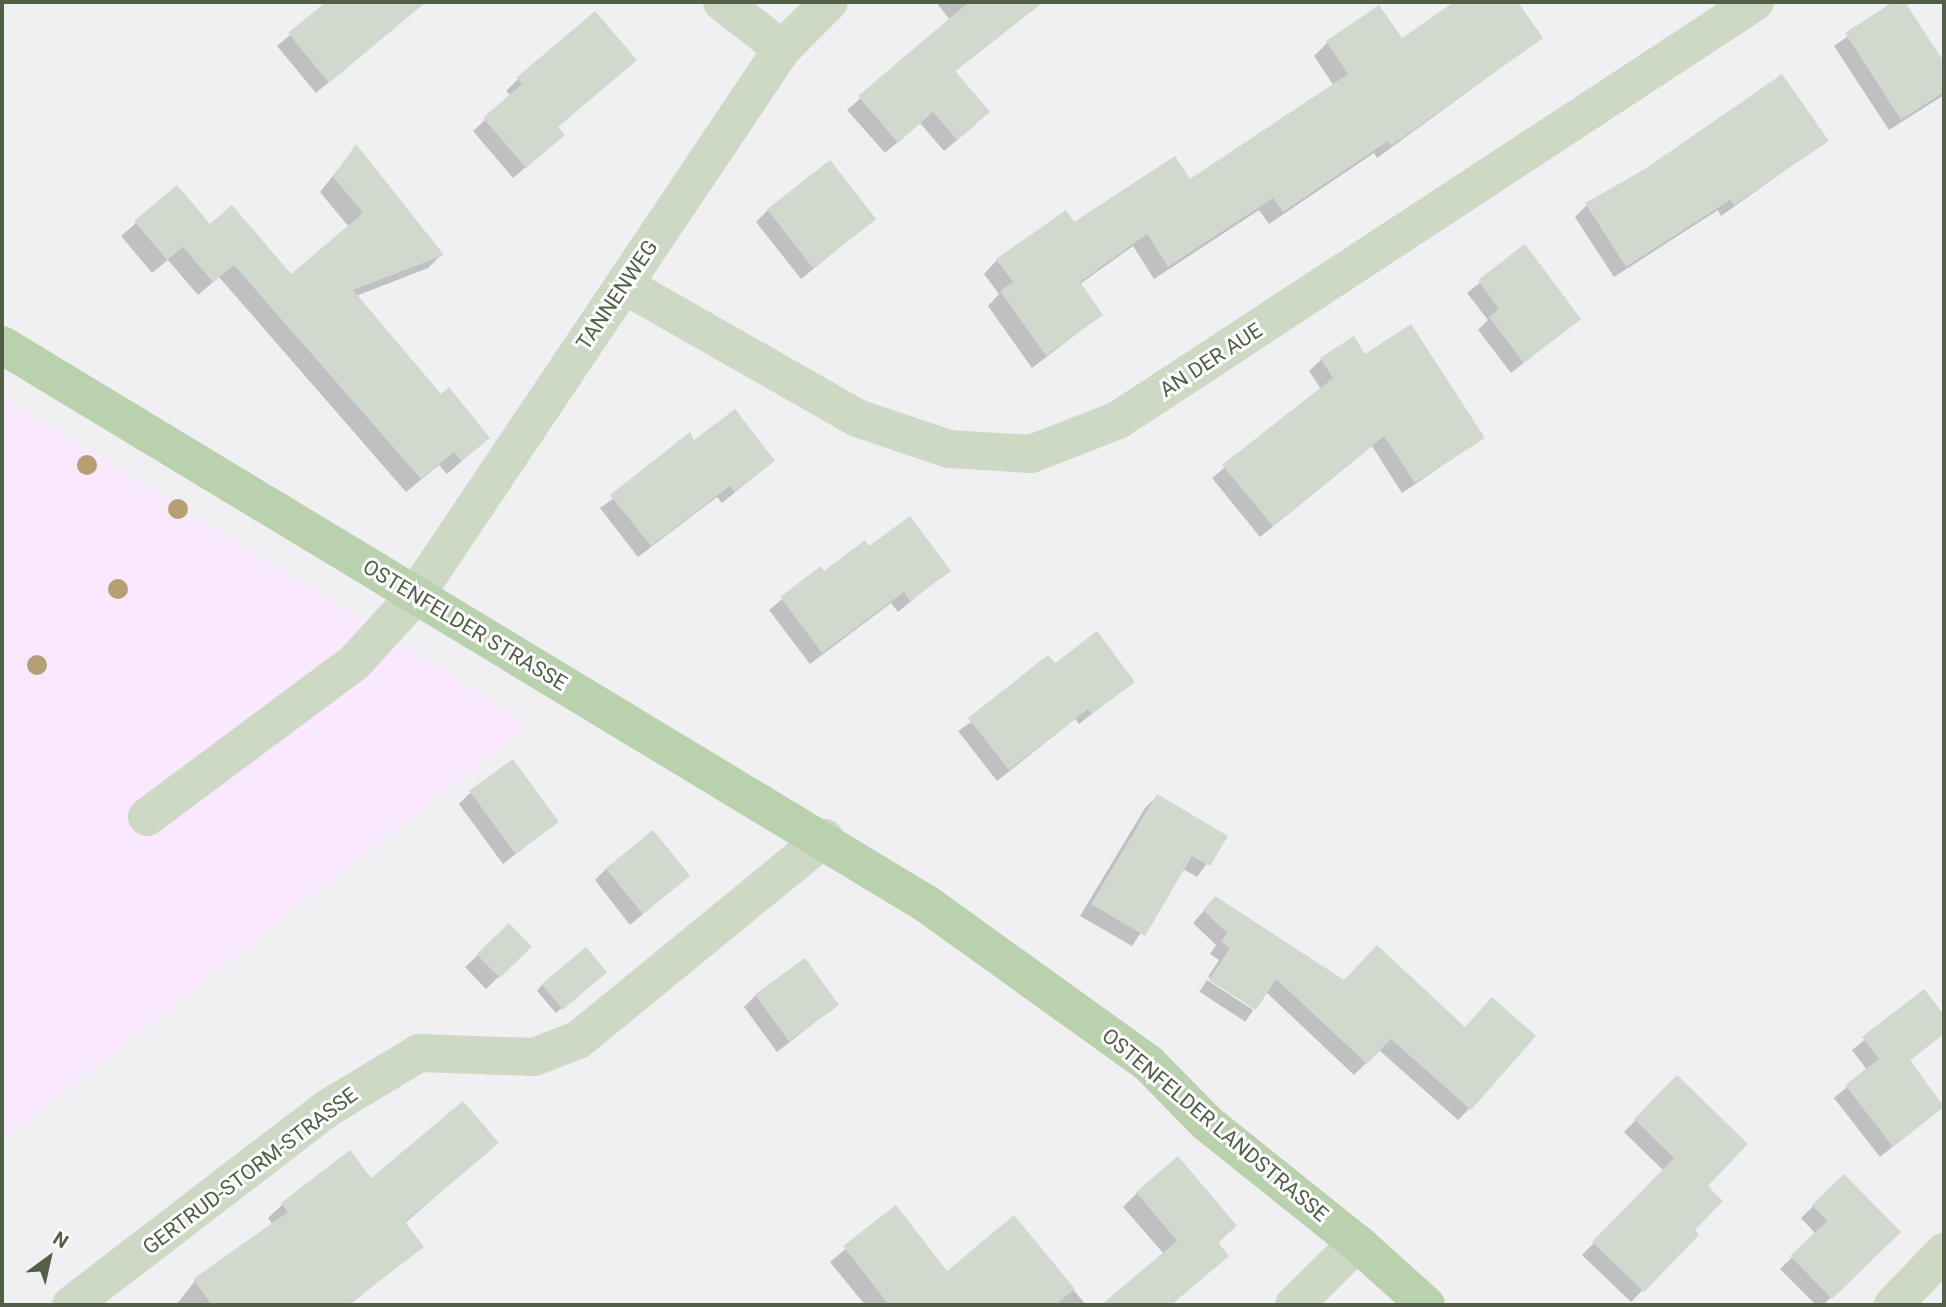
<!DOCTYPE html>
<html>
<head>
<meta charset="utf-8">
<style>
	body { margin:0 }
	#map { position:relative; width:1946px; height:1307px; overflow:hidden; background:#f0eff2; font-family:Roboto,sans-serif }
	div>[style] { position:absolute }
	.commercial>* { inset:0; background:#fae8fe }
	.shadow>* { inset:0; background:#0003; transform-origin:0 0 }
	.building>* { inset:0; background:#d1d8ce; transform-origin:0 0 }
	.minor>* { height:38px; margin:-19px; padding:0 19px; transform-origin:19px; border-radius:19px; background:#cdd8c5 }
	.major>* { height:38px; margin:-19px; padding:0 19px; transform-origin:19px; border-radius:19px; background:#bad1ad }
	.trees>* { width:20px; height:20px; margin:-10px; border-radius:50%; background:#b69e75 }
	span { translate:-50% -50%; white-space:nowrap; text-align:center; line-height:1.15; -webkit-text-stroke:6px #fff; paint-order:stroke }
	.street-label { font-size:21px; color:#505f46 }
	.frame { position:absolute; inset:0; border:4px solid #505f46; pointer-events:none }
	.north { position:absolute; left:14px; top:1223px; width:70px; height:70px; -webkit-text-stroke:5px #fff; paint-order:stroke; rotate:33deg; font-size:19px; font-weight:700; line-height:28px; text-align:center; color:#505f46 }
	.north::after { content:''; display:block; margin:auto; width:24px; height:32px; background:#505f46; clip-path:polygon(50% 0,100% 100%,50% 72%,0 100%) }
</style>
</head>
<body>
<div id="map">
	<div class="commercial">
		<i style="clip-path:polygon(2px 396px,529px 724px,2px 1140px)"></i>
	</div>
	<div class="shadow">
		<i style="clip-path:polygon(329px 2px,417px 2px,390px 31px,316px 93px,277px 46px)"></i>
		<i style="clip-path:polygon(936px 2px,1043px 2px,954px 72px,976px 124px,944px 151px,920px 123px,885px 153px,847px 110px,950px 20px)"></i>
		<i style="clip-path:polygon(1458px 2px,1516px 2px,1541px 38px,1377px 158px,1374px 153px,1269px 224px,1259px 210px,1154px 279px,1133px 246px,1080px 284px,1101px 315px,1032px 368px,988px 306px,999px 294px,984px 274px,997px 260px,1073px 225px,1190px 182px,1334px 86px,1314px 56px,1327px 43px,1402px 41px)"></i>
		<i style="clip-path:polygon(1896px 2px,1902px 2px,1944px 66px,1944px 95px,1889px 130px,1834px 46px)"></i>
		<i style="clip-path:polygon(595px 14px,551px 146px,513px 178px,473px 131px,511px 96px,506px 91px,518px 79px)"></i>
		<i style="clip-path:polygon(1826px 141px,1721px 216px,1718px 210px,1614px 277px,1575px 217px,1587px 205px)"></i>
		<i style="clip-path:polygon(356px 147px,442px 254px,428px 268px,356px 296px,441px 396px,488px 438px,447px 474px,439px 465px,406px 492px,219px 277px,198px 295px,168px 260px,152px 273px,121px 236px,177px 188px,210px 227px,291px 277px,349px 227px,320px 192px)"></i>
		<i style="clip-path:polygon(768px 210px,874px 219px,801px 279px,756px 222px)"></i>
		<i style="clip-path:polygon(1524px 247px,1579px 319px,1511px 373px,1478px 330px,1488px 320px,1467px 293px)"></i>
		<i style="clip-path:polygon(1364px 356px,1483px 438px,1402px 493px,1372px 446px,1260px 537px,1212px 478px,1321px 389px,1309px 371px,1321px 360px)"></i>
		<i style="clip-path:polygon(694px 442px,773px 461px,722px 503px,717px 497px,638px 557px,600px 508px)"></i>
		<i style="clip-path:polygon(869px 549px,948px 570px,898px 612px,891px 603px,810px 664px,769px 610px,820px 568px,824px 573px)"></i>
		<i style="clip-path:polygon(1054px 666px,1132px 682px,1079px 724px,1075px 719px,997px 781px,958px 731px)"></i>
		<i style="clip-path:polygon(470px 793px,557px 822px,503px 864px,459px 804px)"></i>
		<i style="clip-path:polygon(1157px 796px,1226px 837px,1197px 877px,1183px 869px,1132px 946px,1080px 916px,1145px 808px)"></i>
		<i style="clip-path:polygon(606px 869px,688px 876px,630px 925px,595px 880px)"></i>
		<i style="clip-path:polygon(1215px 898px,1344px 982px,1465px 1029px,1470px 1108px,1458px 1120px,1379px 1050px,1354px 1075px,1266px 992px,1254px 1009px,1208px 977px,1219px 960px,1210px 954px,1216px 945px,1193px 923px)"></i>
		<i style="left:509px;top:925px;width:30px;height:61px;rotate:46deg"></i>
		<i style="clip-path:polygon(599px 978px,556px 1013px,537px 991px,542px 985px)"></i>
		<i style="left:1207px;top:980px;width:55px;height:14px;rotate:33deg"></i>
		<i style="clip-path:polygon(1924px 992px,1944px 1018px,1944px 1033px,1909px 1061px,1943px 1106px,1880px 1157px,1834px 1098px,1867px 1070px,1852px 1050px)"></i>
		<i style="clip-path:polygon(756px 995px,837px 1005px,777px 1052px,744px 1007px)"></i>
		<i style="clip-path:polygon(1677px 1078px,1705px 1186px,1692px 1230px,1697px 1235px,1631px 1302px,1582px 1255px,1664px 1171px,1624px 1132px)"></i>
		<i style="clip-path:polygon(497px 1143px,404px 1224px,421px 1247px,349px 1305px,176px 1305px,195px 1281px,273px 1225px,268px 1218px,282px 1205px,349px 1153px,371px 1181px)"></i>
		<i style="clip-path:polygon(1844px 1176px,1898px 1232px,1823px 1305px,1816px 1305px,1780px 1269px,1816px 1234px,1801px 1218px)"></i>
		<i style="clip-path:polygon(1137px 1193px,1235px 1226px,1217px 1244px,1227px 1256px,1171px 1305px,1104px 1305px,1164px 1254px,1123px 1207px)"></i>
		<i style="clip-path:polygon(895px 1208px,946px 1273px,1014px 1218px,1086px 1305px,865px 1305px,830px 1262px)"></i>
	</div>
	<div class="building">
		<i style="clip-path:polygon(326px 2px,426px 2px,329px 83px,288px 33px)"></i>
		<i style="clip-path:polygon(969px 2px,1043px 2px,955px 71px,990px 112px,957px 140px,933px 112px,898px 143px,858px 96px)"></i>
		<i style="clip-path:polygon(1454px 2px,1518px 2px,1543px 38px,1391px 146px,1388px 141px,1283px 212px,1273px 198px,1168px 267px,1147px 234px,1080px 282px,1103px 315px,1046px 356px,1000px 291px,1013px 282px,996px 259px,1066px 210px,1074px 222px,1175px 156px,1190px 179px,1348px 74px,1326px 41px,1379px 5px,1402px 38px)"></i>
		<i style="clip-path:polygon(1893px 2px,1905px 2px,1944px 62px,1944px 92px,1901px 120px,1845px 33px)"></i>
		<i style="clip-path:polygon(595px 11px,637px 60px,558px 127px,565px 135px,526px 168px,483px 118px,522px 84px,516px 78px)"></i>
		<i style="clip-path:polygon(1782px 74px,1829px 141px,1734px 205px,1730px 200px,1626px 267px,1585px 203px,1645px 169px)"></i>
		<i style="clip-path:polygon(356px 144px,444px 255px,353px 290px,441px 394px,449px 387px,490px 438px,462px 461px,454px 452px,421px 479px,234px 265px,213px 282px,183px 247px,167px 260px,134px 221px,177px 185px,210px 224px,232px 205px,291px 274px,363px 213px,333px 177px)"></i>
		<i style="left:830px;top:160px;width:75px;height:80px;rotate:52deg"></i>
		<i style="clip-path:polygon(1525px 244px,1581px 319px,1524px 363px,1489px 317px,1499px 309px,1478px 280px)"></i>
		<i style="clip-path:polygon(1411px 324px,1485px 438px,1415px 483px,1384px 436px,1273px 526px,1222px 465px,1333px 378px,1320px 358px,1354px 336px,1365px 354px)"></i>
		<i style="clip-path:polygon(735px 409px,775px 461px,734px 492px,730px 486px,651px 546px,610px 495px,690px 432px,694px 440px)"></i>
		<i style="clip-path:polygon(910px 516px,951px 571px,910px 601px,904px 592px,822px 653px,780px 597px,821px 566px,824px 571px,865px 540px,869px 546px)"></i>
		<i style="clip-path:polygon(1097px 631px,1135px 682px,1092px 714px,1088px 709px,1009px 770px,968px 718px,1048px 655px,1055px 663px)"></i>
		<i style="left:513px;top:759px;width:78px;height:54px;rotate:54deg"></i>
		<i style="clip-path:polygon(1157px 794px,1228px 836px,1210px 866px,1192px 856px,1145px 936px,1091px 904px)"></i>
		<i style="left:653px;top:830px;width:59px;height:61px;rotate:51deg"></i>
		<i style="clip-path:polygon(1215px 896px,1344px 980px,1377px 945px,1465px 1027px,1492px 997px,1536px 1036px,1471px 1110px,1391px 1039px,1367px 1064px,1276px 979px,1256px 1010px,1209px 980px,1230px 948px,1221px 942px,1227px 933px,1203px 910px)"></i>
		<i style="left:509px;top:923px;width:33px;height:45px;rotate:46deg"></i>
		<i style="left:586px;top:947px;width:33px;height:58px;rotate:50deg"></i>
		<i style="left:805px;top:958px;width:58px;height:62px;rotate:54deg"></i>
		<i style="clip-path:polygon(1924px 989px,1944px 1015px,1944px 1034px,1910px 1060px,1944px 1107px,1893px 1147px,1845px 1085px,1879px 1059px,1862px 1037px)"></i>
		<i style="clip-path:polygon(1677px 1075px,1748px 1144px,1708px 1186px,1723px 1201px,1695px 1230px,1699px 1235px,1644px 1292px,1592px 1242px,1674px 1158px,1634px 1119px)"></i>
		<i style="clip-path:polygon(463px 1101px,499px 1143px,405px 1222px,424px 1247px,348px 1305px,212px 1305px,193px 1279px,288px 1212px,281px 1203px,350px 1150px,371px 1178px)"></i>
		<i style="clip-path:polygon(1178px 1156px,1237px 1226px,1218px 1242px,1229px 1256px,1171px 1305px,1101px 1305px,1177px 1241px,1136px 1192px)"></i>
		<i style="clip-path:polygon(1844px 1174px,1901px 1232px,1832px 1299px,1790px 1256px,1827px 1221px,1812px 1205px)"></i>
		<i style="clip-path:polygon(896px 1205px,947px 1271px,1014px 1215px,1075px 1289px,1055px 1305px,889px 1305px,843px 1246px)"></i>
	</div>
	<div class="minor">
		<i style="left:722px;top:2px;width:76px;rotate:38.1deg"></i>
		<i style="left:624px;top:285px;width:268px;rotate:29.7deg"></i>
		<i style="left:857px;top:418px;width:97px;rotate:18.6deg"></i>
		<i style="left:949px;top:449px;width:82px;rotate:3.5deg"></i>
		<i style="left:1031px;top:454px;width:93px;rotate:-21.3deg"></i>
		<i style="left:1118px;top:420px;width:762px;rotate:-33.27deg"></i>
		<i style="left:147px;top:817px;width:259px;rotate:-36.7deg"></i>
		<i style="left:355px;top:662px;width:89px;rotate:-47.7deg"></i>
		<i style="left:415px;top:596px;width:659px;rotate:-56.14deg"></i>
		<i style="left:782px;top:49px;width:66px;rotate:-45deg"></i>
		<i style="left:71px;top:1305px;width:324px;rotate:-37.5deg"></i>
		<i style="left:328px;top:1108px;width:106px;rotate:-31.1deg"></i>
		<i style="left:419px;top:1053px;width:115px;rotate:2deg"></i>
		<i style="left:534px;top:1057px;width:47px;rotate:-21.1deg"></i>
		<i style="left:578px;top:1040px;width:319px;rotate:-39.3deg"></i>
		<i style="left:1294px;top:1305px;width:88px;rotate:-44.5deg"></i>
		<i style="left:1893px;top:1305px;width:74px;rotate:-46.1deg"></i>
	</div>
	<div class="major">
		<i style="left:2px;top:345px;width:1082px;rotate:31.16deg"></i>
		<i style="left:928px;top:905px;width:271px;rotate:35.7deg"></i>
		<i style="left:1148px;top:1063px;width:84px;rotate:45.5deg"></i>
		<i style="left:1207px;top:1123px;width:192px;rotate:38.7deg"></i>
		<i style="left:1357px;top:1243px;width:93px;rotate:41.9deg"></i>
	</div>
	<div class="trees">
		<i style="left:87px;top:465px"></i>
		<i style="left:178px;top:509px"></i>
		<i style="left:118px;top:589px"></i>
		<i style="left:37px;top:665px"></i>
	</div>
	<div class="street-label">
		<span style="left:617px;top:295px;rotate:-56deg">TANNENWEG</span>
		<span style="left:1211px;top:360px;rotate:-33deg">AN DER AUE</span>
		<span style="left:465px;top:625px;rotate:31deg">OSTENFELDER STRASSE</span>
		<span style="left:1215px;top:1125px;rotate:40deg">OSTENFELDER LANDSTRASSE</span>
		<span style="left:250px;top:1171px;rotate:-37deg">GERTRUD-STORM-STRASSE</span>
	</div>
	<div class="frame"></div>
	<div class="north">N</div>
</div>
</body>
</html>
